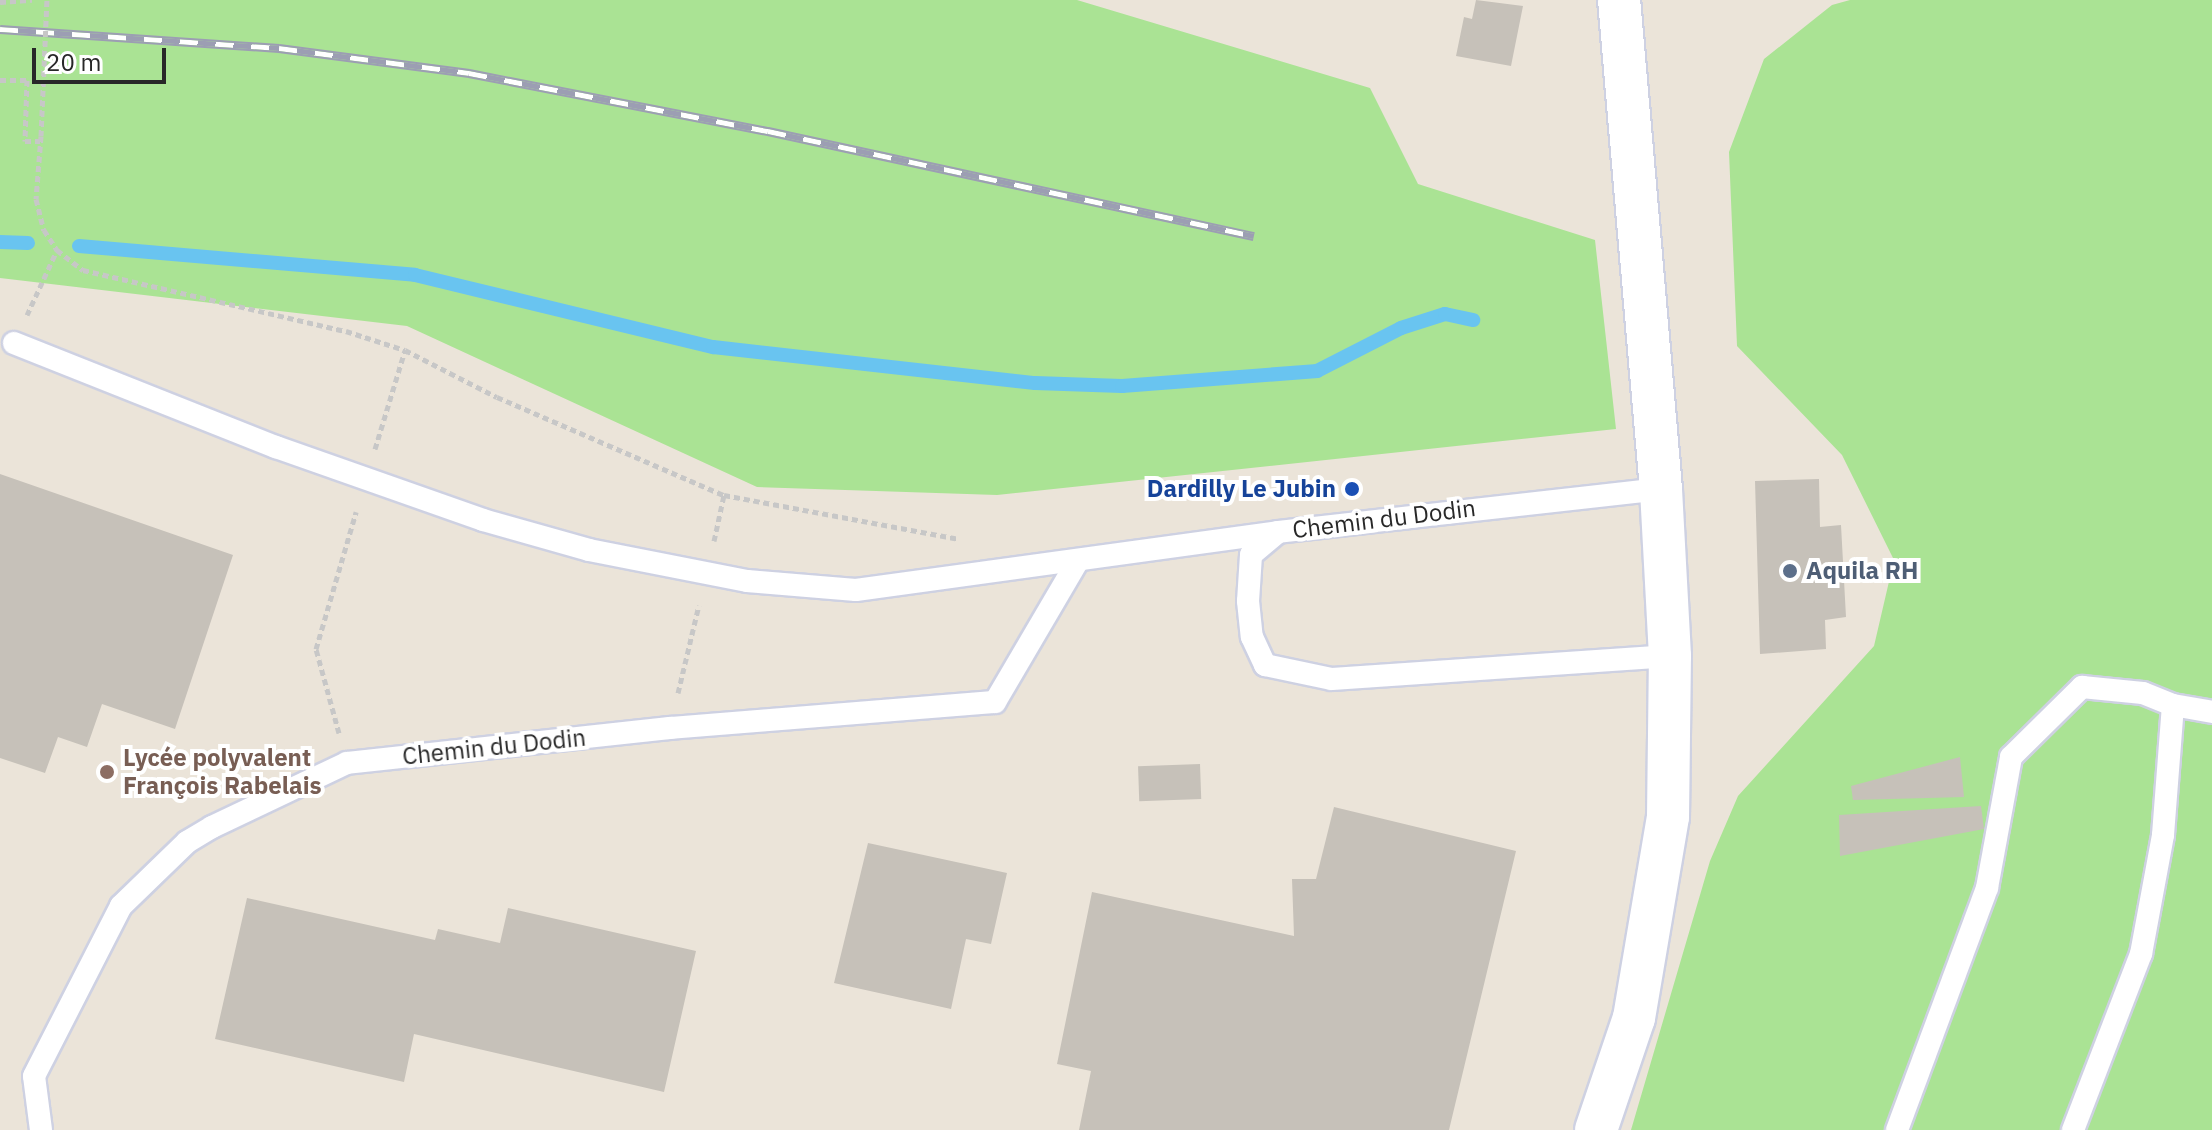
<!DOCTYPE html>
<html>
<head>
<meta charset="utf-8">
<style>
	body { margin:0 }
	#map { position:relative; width:2212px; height:1130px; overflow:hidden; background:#ebe4d9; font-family:"IBM Plex Sans",sans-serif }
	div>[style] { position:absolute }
	.green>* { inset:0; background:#aae394 }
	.stream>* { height:14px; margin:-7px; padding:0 7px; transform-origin:7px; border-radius:7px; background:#69c4f0 }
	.building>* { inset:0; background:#c6c1b9; transform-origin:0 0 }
	.path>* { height:5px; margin-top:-2.5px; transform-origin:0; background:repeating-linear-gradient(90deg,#c7c7c7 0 6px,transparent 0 10px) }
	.roads { filter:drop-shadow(2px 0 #ced1e2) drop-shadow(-2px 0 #ced1e2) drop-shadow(0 2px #ced1e2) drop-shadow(0 -2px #ced1e2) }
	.lane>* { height:22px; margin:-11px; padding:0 11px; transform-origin:11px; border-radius:11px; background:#fff }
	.street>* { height:42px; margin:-21px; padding:0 21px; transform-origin:21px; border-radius:21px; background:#fff }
	.rail>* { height:9px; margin-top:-4.5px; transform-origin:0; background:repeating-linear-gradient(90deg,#fff 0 18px,#9c9eb3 0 36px); box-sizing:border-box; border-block:2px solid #9c9eb3 }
	.path-bridge>* { height:5px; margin-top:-2.5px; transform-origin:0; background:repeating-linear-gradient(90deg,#c7c7c7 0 6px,transparent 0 10px) }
	.dots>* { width:22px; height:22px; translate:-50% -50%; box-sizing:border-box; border:4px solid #fff; border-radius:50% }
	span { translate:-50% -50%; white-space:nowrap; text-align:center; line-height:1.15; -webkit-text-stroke:8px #fff; paint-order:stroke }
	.transit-label { font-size:24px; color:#164399; font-weight:700 }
	.right { translate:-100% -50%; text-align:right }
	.street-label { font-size:24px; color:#282828 }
	.service-label { font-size:24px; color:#4e5e75; font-weight:700 }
	.left { translate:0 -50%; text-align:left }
	.education-label { font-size:24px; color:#785e54; font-weight:700 }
	.scale { position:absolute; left:32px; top:48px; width:134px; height:36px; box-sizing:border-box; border:4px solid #282828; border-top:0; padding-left:10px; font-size:24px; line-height:28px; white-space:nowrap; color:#282828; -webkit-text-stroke:6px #fff; paint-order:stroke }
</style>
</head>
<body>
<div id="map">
	<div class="green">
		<i style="clip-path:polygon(0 0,1077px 0,1370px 88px,1418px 184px,1595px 240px,1616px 429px,997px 495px,757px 487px,407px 326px,0 278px)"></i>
		<i style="clip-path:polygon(1850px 0,2212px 0,2212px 1130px,1631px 1130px,1710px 861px,1738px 796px,1874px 646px,1894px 560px,1842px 455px,1737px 346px,1729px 152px,1764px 59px,1832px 5px)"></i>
	</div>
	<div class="stream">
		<i style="left:0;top:242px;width:28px;rotate:2deg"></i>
		<i style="left:79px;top:246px;width:337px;rotate:4.9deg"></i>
		<i style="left:415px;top:275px;width:307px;rotate:13.6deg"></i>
		<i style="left:713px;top:347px;width:324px;rotate:6.4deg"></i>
		<i style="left:1035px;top:383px;width:87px;rotate:2deg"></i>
		<i style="left:1122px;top:386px;width:196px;rotate:-4.4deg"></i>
		<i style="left:1317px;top:371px;width:94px;rotate:-27.1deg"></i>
		<i style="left:1401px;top:328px;width:46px;rotate:-17.7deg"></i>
		<i style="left:1445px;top:314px;width:29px;rotate:12deg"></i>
	</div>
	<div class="building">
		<i style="clip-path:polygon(1476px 0,1523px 6px,1511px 66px,1456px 56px,1464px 17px,1472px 19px)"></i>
		<i style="clip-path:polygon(0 474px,233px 555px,175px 729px,102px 704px,87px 747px,58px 737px,45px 773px,0 758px)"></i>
		<i style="clip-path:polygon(1819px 479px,1820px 527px,1841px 525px,1846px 617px,1825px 620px,1826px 649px,1760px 654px,1755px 481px)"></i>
		<i style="clip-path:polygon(1960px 757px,1964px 797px,1853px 800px,1851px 786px)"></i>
		<i style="left:1200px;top:764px;width:35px;height:62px;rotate:88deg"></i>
		<i style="clip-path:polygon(1981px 806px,1984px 829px,1840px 856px,1839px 815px)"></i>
		<i style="clip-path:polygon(1334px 807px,1516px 851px,1449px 1130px,1079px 1130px,1091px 1071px,1057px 1064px,1092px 892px,1294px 936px,1292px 879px,1316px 879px)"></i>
		<i style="clip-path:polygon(868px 843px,1007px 873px,991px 944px,966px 939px,951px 1009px,834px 983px)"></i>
		<i style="clip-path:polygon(247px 898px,435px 940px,438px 929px,500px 943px,508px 908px,696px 951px,664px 1092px,414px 1034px,404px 1082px,215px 1039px)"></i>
	</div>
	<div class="path">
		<i style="left:0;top:2px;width:32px;rotate:-4deg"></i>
		<i style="left:0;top:80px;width:27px"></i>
		<i style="left:27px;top:80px;width:61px;rotate:91.9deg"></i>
		<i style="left:25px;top:141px;width:15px"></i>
		<i style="left:41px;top:136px;width:63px;rotate:94.5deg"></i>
		<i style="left:36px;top:199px;width:32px;rotate:76deg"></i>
		<i style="left:44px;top:230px;width:24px;rotate:57deg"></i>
		<i style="left:57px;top:250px;width:33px;rotate:38deg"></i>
		<i style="left:83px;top:270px;width:270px;rotate:13.1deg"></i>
		<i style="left:346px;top:331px;width:62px;rotate:17.9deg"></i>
		<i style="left:405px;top:350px;width:103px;rotate:27.1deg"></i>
		<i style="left:497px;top:397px;width:247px;rotate:23.4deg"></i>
		<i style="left:724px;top:495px;width:238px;rotate:10.6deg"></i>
		<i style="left:27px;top:315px;width:72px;rotate:-65.2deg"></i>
		<i style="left:375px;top:449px;width:103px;rotate:-73.1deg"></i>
		<i style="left:714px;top:541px;width:47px;rotate:-77.7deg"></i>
		<i style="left:678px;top:693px;width:90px;rotate:-76.6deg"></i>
		<i style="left:339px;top:733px;width:87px;rotate:-105.3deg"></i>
		<i style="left:316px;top:649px;width:143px;rotate:-73.7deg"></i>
	</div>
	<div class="roads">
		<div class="lane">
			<i style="left:14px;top:343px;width:282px;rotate:21.7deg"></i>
			<i style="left:276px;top:447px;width:219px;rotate:19.4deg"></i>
			<i style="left:483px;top:520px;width:110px;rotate:15.8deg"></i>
			<i style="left:589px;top:550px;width:161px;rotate:11.1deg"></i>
			<i style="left:747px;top:581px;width:109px;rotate:4.7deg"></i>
			<i style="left:856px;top:590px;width:426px;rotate:-7.8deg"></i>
			<i style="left:1661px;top:489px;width:385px;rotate:173.6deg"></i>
			<i style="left:1278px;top:532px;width:35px;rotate:140deg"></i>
			<i style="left:1251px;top:555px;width:46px;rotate:93.7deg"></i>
			<i style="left:1248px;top:601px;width:36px;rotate:84deg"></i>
			<i style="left:1252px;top:637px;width:31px;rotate:65deg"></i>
			<i style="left:1265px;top:665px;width:68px;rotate:11.8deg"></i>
			<i style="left:1332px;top:679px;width:339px;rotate:-3.9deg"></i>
			<i style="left:41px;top:1130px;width:54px;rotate:-97.4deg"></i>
			<i style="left:34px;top:1076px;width:191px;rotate:-62.9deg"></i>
			<i style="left:121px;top:906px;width:92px;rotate:-44.1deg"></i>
			<i style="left:187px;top:842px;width:29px;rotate:-31deg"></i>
			<i style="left:212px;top:827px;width:149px;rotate:-25.4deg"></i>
			<i style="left:347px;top:763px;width:325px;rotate:-6.2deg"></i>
			<i style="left:670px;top:728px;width:326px;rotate:-4.6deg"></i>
			<i style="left:995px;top:702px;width:162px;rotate:-59.6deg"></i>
			<i style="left:1897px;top:1130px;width:258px;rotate:-69.6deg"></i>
			<i style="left:1987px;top:888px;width:133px;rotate:-79.6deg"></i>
			<i style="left:2011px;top:757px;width:100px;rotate:-44.6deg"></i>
			<i style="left:2082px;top:687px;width:61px;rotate:5.6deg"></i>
			<i style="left:2143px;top:693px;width:32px;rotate:22deg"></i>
			<i style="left:2073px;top:1130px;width:189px;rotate:-68.9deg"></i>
			<i style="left:2141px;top:954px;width:121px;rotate:-79.5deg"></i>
			<i style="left:2163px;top:835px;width:130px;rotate:-85.6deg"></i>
			<i style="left:2173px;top:705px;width:40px;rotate:10deg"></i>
		</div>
		<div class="street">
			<i style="left:1596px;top:1130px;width:118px;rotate:-71.3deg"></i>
			<i style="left:1634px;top:1018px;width:204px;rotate:-80.4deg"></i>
			<i style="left:1668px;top:817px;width:161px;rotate:-89.3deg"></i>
			<i style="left:1670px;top:656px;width:167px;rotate:-93.1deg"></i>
			<i style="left:1661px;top:489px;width:491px;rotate:-94.9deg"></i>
		</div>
	</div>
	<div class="rail">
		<i style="left:0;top:29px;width:280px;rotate:3.9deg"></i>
		<i style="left:279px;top:48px;width:192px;rotate:7.5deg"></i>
		<i style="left:469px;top:73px;width:305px;rotate:11deg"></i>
		<i style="left:768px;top:131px;width:497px;rotate:12.2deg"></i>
	</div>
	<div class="path-bridge">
		<i style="left:41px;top:136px;width:136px;rotate:-87.5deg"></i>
	</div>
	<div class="dots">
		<i style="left:1352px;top:489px;background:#1a4fb4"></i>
		<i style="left:1790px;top:571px;background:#5c6f8a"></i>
		<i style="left:107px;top:772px;background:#8d6e63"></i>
	</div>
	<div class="transit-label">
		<span class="right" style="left:1336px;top:489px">Dardilly Le Jubin</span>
	</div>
	<div class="street-label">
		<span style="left:1384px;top:519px;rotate:-7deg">Chemin du Dodin</span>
		<span style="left:494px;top:747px;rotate:-6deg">Chemin du Dodin</span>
	</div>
	<div class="service-label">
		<span class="left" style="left:1806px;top:571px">Aquila RH</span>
	</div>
	<div class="education-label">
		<span class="left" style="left:123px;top:772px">Lycée polyvalent<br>François Rabelais</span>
	</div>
	<div class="scale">20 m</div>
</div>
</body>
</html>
